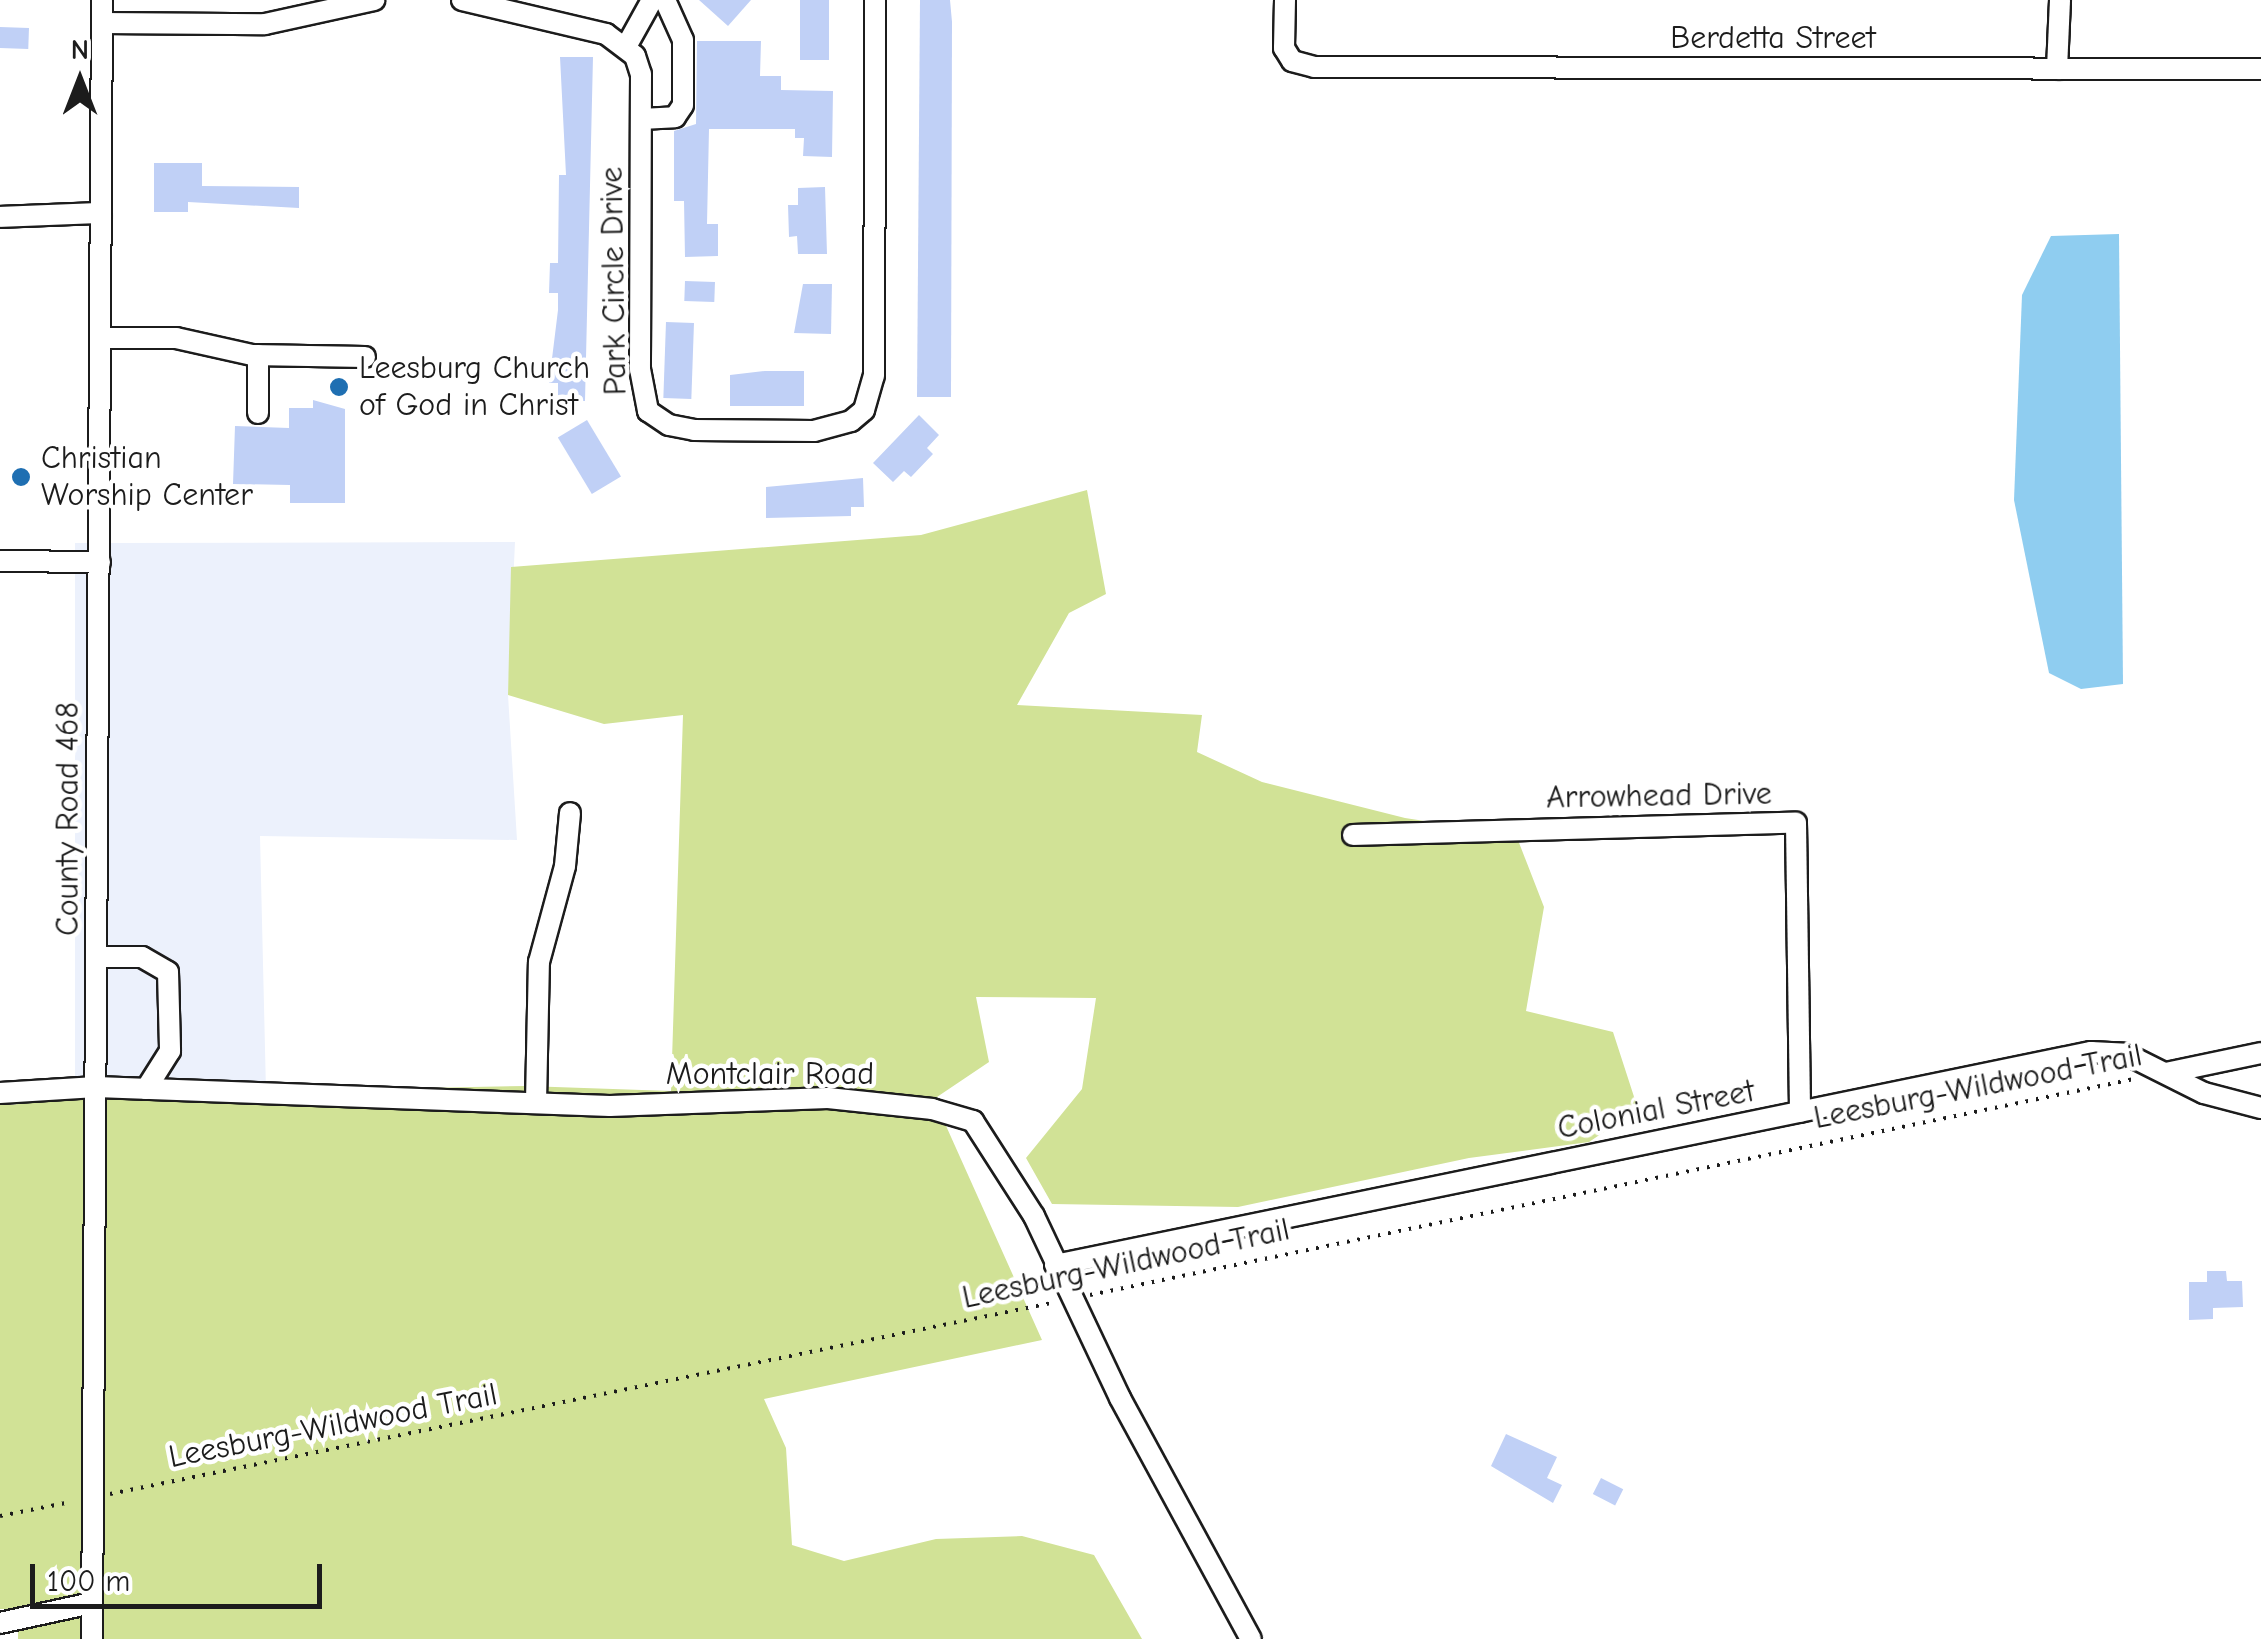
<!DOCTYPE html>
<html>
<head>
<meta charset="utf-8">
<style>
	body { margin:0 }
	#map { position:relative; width:2261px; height:1639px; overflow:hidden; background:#fff; font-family:"Comic Neue",sans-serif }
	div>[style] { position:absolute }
	.built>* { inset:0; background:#ecf1fc; transform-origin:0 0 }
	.green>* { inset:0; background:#d1e296 }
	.water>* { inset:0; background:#8fcdf0 }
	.building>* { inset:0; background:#c0d0f6; transform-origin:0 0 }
	.path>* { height:4px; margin-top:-2px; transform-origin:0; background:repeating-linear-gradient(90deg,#1c1c1c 0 2.5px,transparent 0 10.5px) }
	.roads { filter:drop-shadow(2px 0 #1c1c1c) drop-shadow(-2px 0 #1c1c1c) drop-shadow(0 2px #1c1c1c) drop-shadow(0 -2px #1c1c1c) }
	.minor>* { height:20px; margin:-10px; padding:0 10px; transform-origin:10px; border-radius:10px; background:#fff }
	.dots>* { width:28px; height:28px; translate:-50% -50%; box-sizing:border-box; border:5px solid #fff; border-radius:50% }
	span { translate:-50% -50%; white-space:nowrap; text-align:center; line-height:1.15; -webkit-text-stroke:9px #fff; paint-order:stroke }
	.street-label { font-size:32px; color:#1c1c1c }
	.poi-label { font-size:32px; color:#1c1c1c }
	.left { translate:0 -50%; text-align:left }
	.north { position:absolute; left:30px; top:30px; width:100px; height:100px; -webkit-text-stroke:8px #fff; paint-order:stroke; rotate:0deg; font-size:28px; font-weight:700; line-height:40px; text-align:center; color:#1c1c1c }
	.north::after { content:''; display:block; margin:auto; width:35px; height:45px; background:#1c1c1c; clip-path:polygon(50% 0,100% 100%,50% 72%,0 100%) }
	.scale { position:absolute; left:30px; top:1564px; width:292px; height:45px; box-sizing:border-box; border:5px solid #1c1c1c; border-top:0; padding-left:12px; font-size:30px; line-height:35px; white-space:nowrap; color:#1c1c1c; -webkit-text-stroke:8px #fff; paint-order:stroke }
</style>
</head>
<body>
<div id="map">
	<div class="built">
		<i style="clip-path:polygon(515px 542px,508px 695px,517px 840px,260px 836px,266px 1091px,106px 1094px,110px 543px)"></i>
		<i style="left:75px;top:543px;width:14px;height:552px"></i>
	</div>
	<div class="green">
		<i style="clip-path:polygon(1087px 490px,1106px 594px,1069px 613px,1017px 705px,1202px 715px,1197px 752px,1262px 782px,1405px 818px,1516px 835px,1544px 907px,1526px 1011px,1613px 1032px,1638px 1109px,1589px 1142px,1469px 1158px,1238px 1207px,1052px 1204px,1026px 1158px,1082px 1089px,1096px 998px,976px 997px,989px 1062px,934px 1099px,1042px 1340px,764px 1399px,786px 1448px,792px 1545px,844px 1561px,936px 1539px,1022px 1536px,1094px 1555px,1142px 1639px,102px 1639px,106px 1094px,526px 1086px,671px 1091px,683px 715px,604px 724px,508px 695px,511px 567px,921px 535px)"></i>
		<i style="clip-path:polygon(0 1091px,11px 1105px,86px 1095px,82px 1639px,18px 1639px,18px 1609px,0 1609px)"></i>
	</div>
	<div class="water">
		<i style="clip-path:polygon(2119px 234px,2123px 684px,2081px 689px,2049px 673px,2014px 500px,2022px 295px,2051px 236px)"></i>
	</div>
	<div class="building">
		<i style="clip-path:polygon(699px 0,751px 0,728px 26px)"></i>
		<i style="left:800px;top:0;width:29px;height:60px"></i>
		<i style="clip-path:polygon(920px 0,950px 0,952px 22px,951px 397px,917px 397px)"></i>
		<i style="left:0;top:27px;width:29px;height:21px;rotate:2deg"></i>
		<i style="clip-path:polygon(697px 41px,761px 41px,760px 76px,781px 76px,781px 90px,833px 91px,832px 157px,803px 156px,804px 138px,795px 138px,795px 129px,709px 129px,707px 224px,718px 224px,718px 256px,685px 257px,684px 201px,674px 201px,674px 131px,696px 124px)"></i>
		<i style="clip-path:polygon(560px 57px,593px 57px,585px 401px,558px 400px,558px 383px,549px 383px,558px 310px,558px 293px,549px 293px,550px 263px,558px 263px,559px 175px,566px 175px)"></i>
		<i style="clip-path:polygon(154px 163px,202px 163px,202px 186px,299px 187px,299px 208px,188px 202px,188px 212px,154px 212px)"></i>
		<i style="clip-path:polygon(825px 187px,827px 254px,798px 254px,797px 236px,789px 237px,788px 205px,798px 205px,798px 188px)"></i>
		<i style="left:685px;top:281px;width:30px;height:20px;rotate:2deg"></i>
		<i style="clip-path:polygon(803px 284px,832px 284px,831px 334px,794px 333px)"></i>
		<i style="left:666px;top:322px;width:28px;height:76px;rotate:2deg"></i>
		<i style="clip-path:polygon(765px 371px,804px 371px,804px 406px,730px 406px,730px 375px)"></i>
		<i style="clip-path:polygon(313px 400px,345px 409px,345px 503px,290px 503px,290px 485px,233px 484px,235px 426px,289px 428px,289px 408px,313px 408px)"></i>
		<i style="clip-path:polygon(919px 415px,939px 435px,927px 448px,933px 454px,911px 477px,904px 471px,893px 482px,873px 463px)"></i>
		<i style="left:587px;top:420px;width:66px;height:34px;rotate:59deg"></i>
		<i style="clip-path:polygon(863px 478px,864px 507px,851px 507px,851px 516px,766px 518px,766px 487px)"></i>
		<i style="clip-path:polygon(2207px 1271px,2226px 1271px,2227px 1281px,2242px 1281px,2243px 1307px,2213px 1308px,2213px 1319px,2189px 1320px,2189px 1282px,2207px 1282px)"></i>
		<i style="clip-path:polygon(1506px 1434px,1557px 1457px,1547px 1478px,1562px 1485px,1553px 1503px,1491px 1466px)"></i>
		<i style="left:1601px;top:1478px;width:25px;height:18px;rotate:27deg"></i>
	</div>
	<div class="path">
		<i style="left:1090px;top:1295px;width:1066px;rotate:-11.69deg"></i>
		<i style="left:110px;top:1494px;width:960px;rotate:-11.47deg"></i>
		<i style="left:0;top:1516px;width:72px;rotate:-11.2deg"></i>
	</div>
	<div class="roads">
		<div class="minor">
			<i style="left:462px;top:0;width:148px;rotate:13.3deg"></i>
			<i style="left:606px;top:34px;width:36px;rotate:37deg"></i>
			<i style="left:635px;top:56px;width:19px;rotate:72deg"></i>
			<i style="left:641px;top:74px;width:295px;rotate:90.2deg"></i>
			<i style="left:640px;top:369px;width:43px;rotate:79.2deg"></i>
			<i style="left:648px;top:411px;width:25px;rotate:34deg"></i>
			<i style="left:669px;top:425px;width:25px;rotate:11deg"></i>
			<i style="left:694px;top:430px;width:120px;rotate:0.5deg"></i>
			<i style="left:814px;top:431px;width:38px;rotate:-15deg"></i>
			<i style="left:851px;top:421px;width:17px;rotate:-40deg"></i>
			<i style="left:864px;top:410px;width:35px;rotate:-74deg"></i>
			<i style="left:874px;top:376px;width:376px;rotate:-89.8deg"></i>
			<i style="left:1285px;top:0;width:48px;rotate:91.2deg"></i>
			<i style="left:1284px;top:48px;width:15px;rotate:58deg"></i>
			<i style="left:1292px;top:61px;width:23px;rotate:15deg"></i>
			<i style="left:1314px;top:67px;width:947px;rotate:0.12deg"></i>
			<i style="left:102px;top:23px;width:163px;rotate:0.4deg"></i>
			<i style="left:265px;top:24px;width:112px;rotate:-12.4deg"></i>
			<i style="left:627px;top:45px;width:51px;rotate:-60.9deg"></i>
			<i style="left:2057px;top:69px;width:69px;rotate:-87.5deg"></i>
			<i style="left:641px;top:119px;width:34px;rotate:-3deg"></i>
			<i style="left:675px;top:117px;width:14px;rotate:-56deg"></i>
			<i style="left:683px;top:105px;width:65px;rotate:-90deg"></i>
			<i style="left:683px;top:40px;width:44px;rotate:-114.2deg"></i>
			<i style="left:0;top:217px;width:101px;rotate:-2.3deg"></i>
			<i style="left:100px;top:338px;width:76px"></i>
			<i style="left:176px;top:338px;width:78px;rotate:12.6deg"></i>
			<i style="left:252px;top:355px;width:113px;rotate:1deg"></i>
			<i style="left:258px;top:355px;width:58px;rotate:90deg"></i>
			<i style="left:0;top:561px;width:100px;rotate:0.6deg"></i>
			<i style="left:1353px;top:835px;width:443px;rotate:-1.6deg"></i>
			<i style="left:1796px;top:823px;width:289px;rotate:89.2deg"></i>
			<i style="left:98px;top:957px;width:44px"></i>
			<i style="left:142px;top:957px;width:30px;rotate:30deg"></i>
			<i style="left:168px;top:972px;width:79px;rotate:88.5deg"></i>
			<i style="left:170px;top:1051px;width:45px;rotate:122.3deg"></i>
			<i style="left:2166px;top:1073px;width:97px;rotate:-11.9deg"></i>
			<i style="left:0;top:1093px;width:96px;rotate:-3.6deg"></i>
			<i style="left:96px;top:1087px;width:514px;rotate:2.12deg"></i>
			<i style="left:610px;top:1106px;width:218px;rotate:-2.1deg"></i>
			<i style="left:828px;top:1098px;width:105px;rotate:6deg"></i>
			<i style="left:932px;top:1109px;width:43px;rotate:16.3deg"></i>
			<i style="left:973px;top:1121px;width:113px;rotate:57.3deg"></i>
			<i style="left:1034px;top:1216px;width:201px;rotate:64.7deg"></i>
			<i style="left:1120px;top:1398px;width:274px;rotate:61.5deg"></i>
			<i style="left:536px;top:1102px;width:140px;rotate:-88.8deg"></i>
			<i style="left:539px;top:962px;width:99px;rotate:-74.8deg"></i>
			<i style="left:565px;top:866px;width:53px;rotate:-84.6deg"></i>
			<i style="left:1055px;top:1265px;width:1058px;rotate:-11.62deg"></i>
			<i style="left:2091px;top:1052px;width:35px;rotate:3deg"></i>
			<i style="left:2126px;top:1054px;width:87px;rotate:26.6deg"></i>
			<i style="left:2204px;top:1093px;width:59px;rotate:14.7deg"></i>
			<i style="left:0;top:1623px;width:94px;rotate:-12.3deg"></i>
			<i style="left:92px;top:1639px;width:1639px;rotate:-89.65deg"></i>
		</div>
	</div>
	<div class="dots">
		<i style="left:339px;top:387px;background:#1f6fb2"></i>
		<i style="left:21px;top:477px;background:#1f6fb2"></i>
	</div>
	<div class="street-label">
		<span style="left:1773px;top:38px">Berdetta Street</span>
		<span style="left:614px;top:281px;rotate:-91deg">Park Circle Drive</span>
		<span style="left:1659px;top:796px;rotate:-1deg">Arrowhead Drive</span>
		<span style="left:68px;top:819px;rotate:-90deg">County Road 468</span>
		<span style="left:770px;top:1074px">Montclair Road</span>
		<span style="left:1978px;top:1087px;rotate:-11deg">Leesburg-Wildwood Trail</span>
		<span style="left:1656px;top:1110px;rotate:-11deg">Colonial Street</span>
		<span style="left:1126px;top:1264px;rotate:-12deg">Leesburg-Wildwood Trail</span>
		<span style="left:333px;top:1426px;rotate:-11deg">Leesburg-Wildwood Trail</span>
	</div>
	<div class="poi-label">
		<span class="left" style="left:359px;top:387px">Leesburg Church<br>of God in Christ</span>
		<span class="left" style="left:41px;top:477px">Christian<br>Worship Center</span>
	</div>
	<div class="north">N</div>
	<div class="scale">100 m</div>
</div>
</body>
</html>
